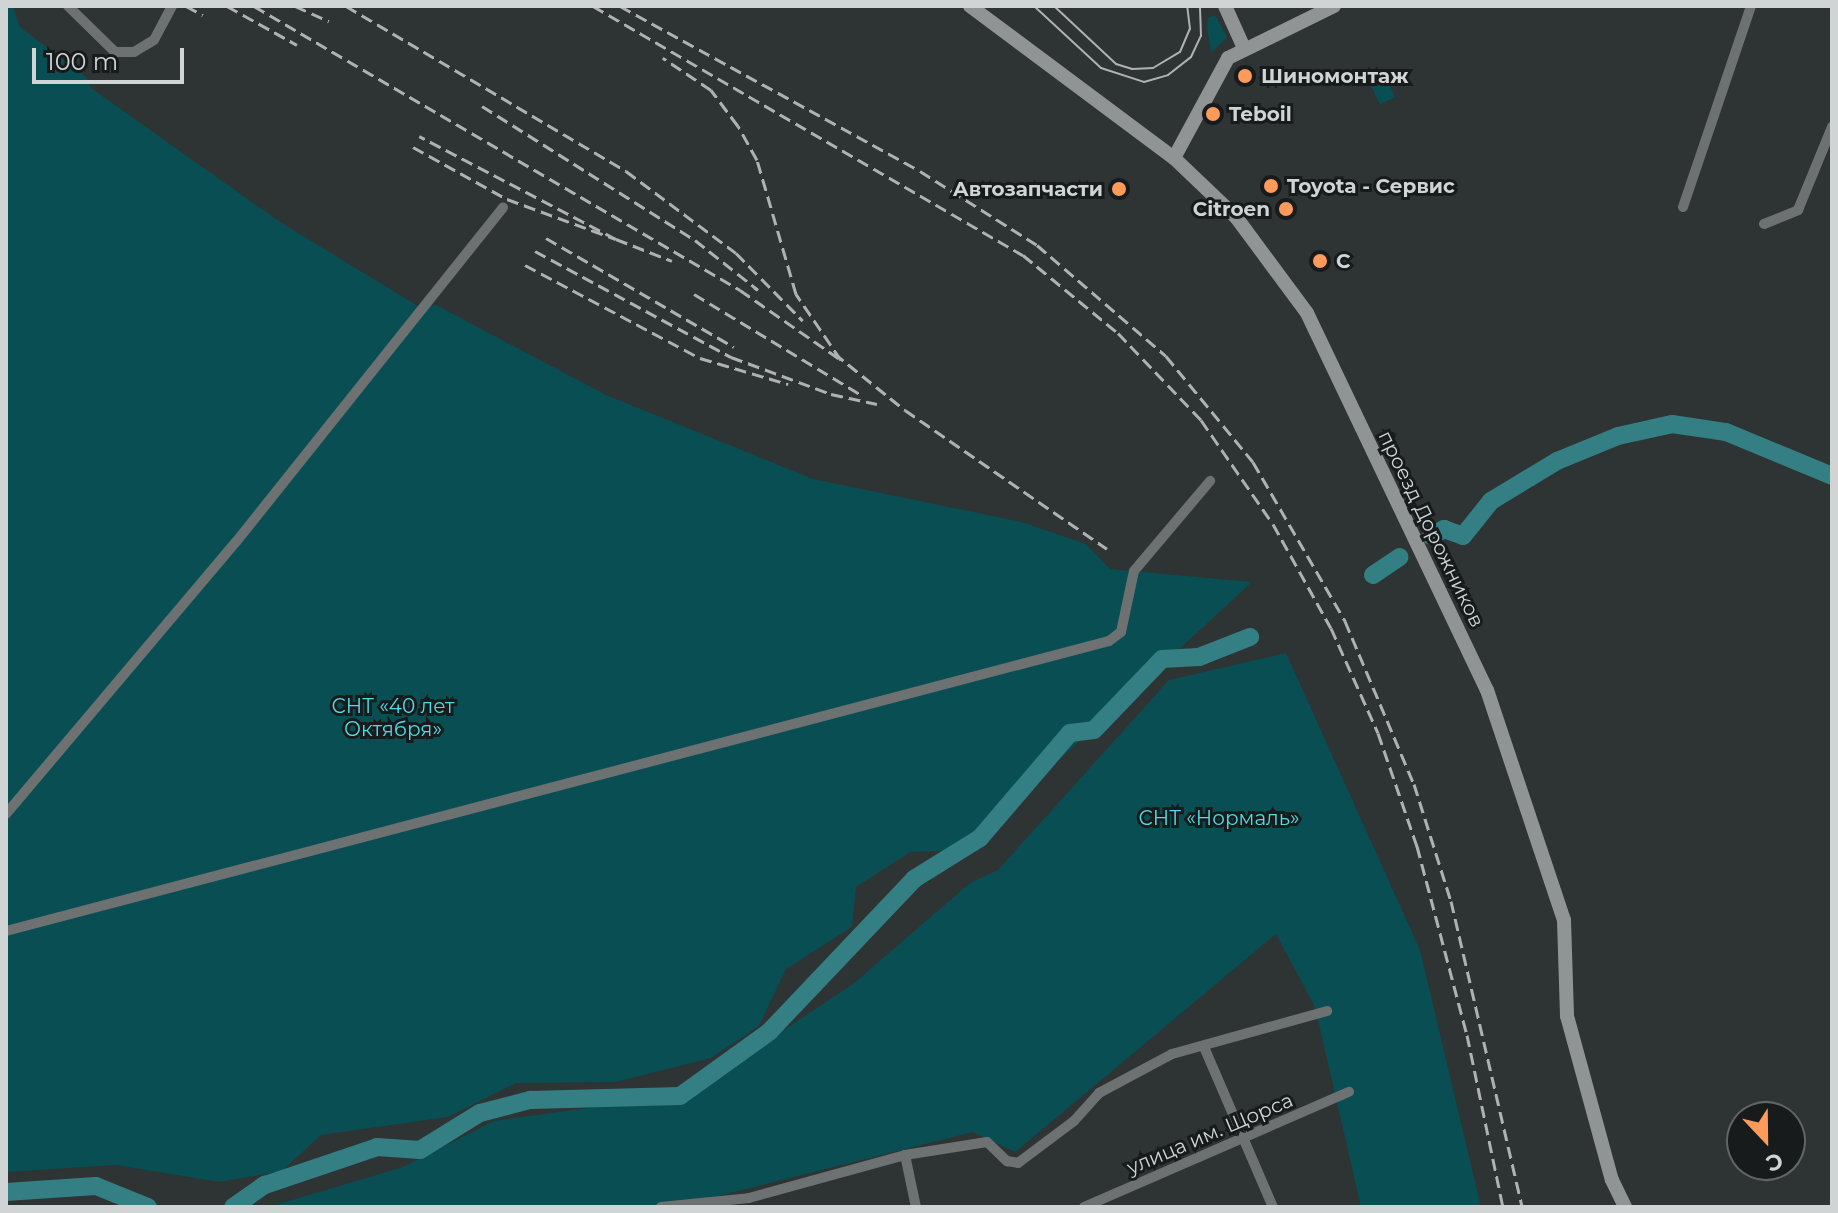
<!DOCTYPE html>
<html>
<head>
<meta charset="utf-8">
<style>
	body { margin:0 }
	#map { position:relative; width:1838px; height:1213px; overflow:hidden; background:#2e3334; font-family:Montserrat,sans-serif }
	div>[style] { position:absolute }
	.green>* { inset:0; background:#094e52; transform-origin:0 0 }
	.river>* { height:18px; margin:-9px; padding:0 9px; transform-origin:9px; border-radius:9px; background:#347f84 }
	.street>* { height:10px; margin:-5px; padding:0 5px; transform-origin:5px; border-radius:5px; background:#6e7171 }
	.secondary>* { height:14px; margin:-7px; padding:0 7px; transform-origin:7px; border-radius:7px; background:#909494 }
	.tram>* { height:2px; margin:-1px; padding:0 1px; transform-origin:1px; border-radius:1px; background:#afb2b2 }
	.rail>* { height:3px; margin-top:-1.5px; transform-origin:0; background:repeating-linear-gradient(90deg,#afb2b2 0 12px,transparent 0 18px) }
	.dots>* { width:22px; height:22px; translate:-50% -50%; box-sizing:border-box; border:4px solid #181b1b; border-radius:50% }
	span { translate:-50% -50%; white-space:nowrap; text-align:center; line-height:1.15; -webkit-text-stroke:6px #181b1b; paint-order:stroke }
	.poi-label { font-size:20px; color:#d1d4d4; font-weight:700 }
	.left { translate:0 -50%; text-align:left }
	.right { translate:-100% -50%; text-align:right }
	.street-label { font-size:20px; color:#d1d4d4 }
	.park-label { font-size:20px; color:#4cdde8 }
	.frame { position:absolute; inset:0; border:8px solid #d1d4d4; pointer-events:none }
	.north { position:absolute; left:1726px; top:1101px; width:80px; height:80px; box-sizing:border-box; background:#181b1b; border:2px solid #626565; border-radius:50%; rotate:158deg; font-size:22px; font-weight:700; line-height:32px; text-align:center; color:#d1d4d4 }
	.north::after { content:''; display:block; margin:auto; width:28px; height:36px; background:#ff9b5a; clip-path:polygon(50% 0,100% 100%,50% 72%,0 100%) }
	.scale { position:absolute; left:32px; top:48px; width:152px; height:36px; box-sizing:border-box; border:4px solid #d1d4d4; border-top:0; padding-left:10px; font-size:24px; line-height:28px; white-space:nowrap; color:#d1d4d4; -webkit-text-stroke:6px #181b1b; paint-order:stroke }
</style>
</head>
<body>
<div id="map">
	<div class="green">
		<i style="clip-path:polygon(6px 6px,13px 6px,20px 27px,86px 77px,91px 88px,280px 222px,418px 306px,436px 305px,606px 395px,813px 479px,1022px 522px,1086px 544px,1110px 569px,1252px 582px,961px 850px,910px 852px,856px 887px,852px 927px,786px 969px,759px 1026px,711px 1058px,616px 1082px,516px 1083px,448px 1117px,321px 1135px,282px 1171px,219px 1182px,116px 1165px,6px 1172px)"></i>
		<i style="clip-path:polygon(1215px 15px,1227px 37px,1211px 53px,1207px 28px,1208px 18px)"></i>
		<i style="left:1383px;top:71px;width:29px;height:17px;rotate:65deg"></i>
		<i style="clip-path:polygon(1286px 653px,1420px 950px,1481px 1207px,1361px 1207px,1315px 1007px,1276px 934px,1015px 1152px,973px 1132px,674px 1207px,269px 1207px,403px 1167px,494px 1121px,688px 1094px,853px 984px,970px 883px,998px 870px,1169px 680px)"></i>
	</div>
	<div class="river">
		<i style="left:1431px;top:536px;width:15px;rotate:-28deg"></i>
		<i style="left:1444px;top:529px;width:20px;rotate:20deg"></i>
		<i style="left:1463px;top:536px;width:45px;rotate:-51.3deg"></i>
		<i style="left:1491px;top:501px;width:77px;rotate:-31.2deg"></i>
		<i style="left:1557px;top:461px;width:66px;rotate:-22.3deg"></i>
		<i style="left:1618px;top:436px;width:55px;rotate:-12.5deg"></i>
		<i style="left:1672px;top:424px;width:55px;rotate:8.4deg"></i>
		<i style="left:1726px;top:432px;width:115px;rotate:22.5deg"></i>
		<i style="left:1373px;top:575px;width:32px;rotate:-34deg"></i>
		<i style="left:6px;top:1192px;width:90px;rotate:-3.8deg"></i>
		<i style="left:96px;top:1186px;width:56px;rotate:22deg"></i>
		<i style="left:233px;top:1207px;width:39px;rotate:-35deg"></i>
		<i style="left:265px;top:1185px;width:118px;rotate:-18.7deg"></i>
		<i style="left:377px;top:1147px;width:43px;rotate:4deg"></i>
		<i style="left:420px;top:1150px;width:70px;rotate:-31.7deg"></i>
		<i style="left:480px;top:1113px;width:52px;rotate:-14.6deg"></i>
		<i style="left:530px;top:1100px;width:150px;rotate:-1.5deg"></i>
		<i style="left:680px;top:1096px;width:110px;rotate:-35.7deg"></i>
		<i style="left:769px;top:1032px;width:211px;rotate:-46.5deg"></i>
		<i style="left:914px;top:879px;width:78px;rotate:-31.8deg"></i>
		<i style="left:980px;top:838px;width:138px;rotate:-49.4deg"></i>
		<i style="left:1070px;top:733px;width:24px;rotate:-7deg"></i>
		<i style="left:1094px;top:730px;width:98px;rotate:-46.2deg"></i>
		<i style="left:1162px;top:659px;width:37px;rotate:-3deg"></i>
		<i style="left:1199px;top:657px;width:55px;rotate:-21.4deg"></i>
	</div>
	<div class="street">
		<i style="left:68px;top:6px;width:66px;rotate:44.4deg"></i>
		<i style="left:115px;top:52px;width:19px"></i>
		<i style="left:134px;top:52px;width:23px;rotate:-31deg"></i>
		<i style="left:154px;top:40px;width:38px;rotate:-62deg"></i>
		<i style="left:1683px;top:207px;width:212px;rotate:-71.3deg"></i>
		<i style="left:1764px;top:224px;width:37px;rotate:-22deg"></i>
		<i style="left:1798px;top:210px;width:90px;rotate:-67.7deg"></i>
		<i style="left:6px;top:814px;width:356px;rotate:-49.8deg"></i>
		<i style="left:236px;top:542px;width:428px;rotate:-51.4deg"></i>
		<i style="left:6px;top:931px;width:1140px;rotate:-14.73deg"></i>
		<i style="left:1109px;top:641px;width:15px;rotate:-37deg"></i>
		<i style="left:1121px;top:632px;width:62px;rotate:-78deg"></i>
		<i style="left:1134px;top:571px;width:118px;rotate:-49.8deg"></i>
		<i style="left:1204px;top:1047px;width:174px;rotate:66.7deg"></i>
		<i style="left:905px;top:1155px;width:53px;rotate:78.1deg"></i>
		<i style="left:661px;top:1207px;width:88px;rotate:-5.8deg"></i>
		<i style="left:749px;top:1198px;width:162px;rotate:-15.4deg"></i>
		<i style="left:905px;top:1155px;width:83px;rotate:-9deg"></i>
		<i style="left:987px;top:1142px;width:28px;rotate:44deg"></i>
		<i style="left:1007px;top:1161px;width:11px;rotate:10deg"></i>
		<i style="left:1018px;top:1163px;width:70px;rotate:-36.9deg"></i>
		<i style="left:1074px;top:1121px;width:38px;rotate:-48deg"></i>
		<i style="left:1099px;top:1093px;width:83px;rotate:-28.1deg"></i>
		<i style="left:1172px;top:1054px;width:161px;rotate:-15.5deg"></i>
		<i style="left:1084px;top:1207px;width:289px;rotate:-23.5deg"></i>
	</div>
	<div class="secondary">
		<i style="left:970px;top:6px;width:254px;rotate:36.7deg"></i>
		<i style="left:1174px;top:158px;width:86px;rotate:43.6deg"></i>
		<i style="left:1236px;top:217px;width:119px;rotate:53.5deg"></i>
		<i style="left:1307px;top:313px;width:418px;rotate:64.5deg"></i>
		<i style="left:1487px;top:690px;width:243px;rotate:71.5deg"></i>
		<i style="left:1564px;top:920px;width:96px;rotate:88.2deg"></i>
		<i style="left:1567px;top:1016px;width:170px;rotate:74.7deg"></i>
		<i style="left:1612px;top:1180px;width:30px;rotate:64deg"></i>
		<i style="left:1225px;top:6px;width:46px;rotate:65.7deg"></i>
		<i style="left:1174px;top:158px;width:114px;rotate:-61.6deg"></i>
		<i style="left:1228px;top:58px;width:118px;rotate:-26.1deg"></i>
	</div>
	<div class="tram">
		<i style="left:1034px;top:6px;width:91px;rotate:42.8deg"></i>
		<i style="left:1101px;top:68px;width:45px;rotate:18deg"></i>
		<i style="left:1144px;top:82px;width:25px;rotate:-16deg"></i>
		<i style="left:1168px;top:75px;width:29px;rotate:-38deg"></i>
		<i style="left:1191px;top:57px;width:23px;rotate:-65deg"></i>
		<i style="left:1201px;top:36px;width:30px;rotate:-92deg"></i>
		<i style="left:1054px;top:6px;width:85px;rotate:43.1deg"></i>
		<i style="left:1116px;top:64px;width:17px;rotate:17deg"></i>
		<i style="left:1132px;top:69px;width:21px;rotate:-3deg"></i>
		<i style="left:1153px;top:68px;width:31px;rotate:-31deg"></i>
		<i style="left:1180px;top:52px;width:25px;rotate:-67deg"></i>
		<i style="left:1190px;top:29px;width:23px;rotate:-97deg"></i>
	</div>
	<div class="rail">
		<i style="left:186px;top:6px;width:19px;rotate:28deg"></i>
		<i style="left:227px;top:6px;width:80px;rotate:29.1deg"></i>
		<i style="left:254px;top:6px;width:563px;rotate:30.3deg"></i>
		<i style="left:740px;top:290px;width:123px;rotate:34.7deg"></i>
		<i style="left:841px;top:360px;width:80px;rotate:-124.3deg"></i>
		<i style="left:796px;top:294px;width:140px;rotate:-106.2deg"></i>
		<i style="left:757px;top:160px;width:39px;rotate:-119deg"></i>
		<i style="left:738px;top:126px;width:45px;rotate:-126.9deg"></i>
		<i style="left:711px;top:90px;width:58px;rotate:-146.3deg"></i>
		<i style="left:295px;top:6px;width:37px;rotate:24deg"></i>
		<i style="left:346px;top:6px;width:325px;rotate:30.5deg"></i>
		<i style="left:626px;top:171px;width:137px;rotate:36.7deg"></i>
		<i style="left:736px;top:253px;width:95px;rotate:45.4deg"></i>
		<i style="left:593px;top:6px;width:497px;rotate:30.1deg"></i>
		<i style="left:1023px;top:255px;width:123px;rotate:39.4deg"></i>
		<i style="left:1118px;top:333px;width:120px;rotate:46.3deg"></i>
		<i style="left:1201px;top:420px;width:126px;rotate:55.3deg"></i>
		<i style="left:1273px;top:524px;width:119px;rotate:60.9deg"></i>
		<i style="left:1331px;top:628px;width:115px;rotate:65.9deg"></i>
		<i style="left:1378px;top:733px;width:120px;rotate:71deg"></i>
		<i style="left:1417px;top:846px;width:196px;rotate:75.2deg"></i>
		<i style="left:1467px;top:1035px;width:176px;rotate:78.2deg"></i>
		<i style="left:620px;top:6px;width:342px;rotate:28.8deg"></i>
		<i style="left:920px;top:171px;width:138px;rotate:32.3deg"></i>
		<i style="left:1037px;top:245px;width:170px;rotate:40.7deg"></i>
		<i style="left:1166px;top:356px;width:137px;rotate:50.6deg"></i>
		<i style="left:1253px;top:462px;width:184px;rotate:59.9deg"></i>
		<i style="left:1345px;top:621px;width:177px;rotate:67.1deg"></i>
		<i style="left:1414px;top:784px;width:123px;rotate:72.5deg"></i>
		<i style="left:1451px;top:901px;width:314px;rotate:76.9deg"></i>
		<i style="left:482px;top:106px;width:252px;rotate:32.2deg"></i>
		<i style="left:695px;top:240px;width:80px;rotate:38.4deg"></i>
		<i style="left:758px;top:290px;width:5px;rotate:-143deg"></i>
		<i style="left:413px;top:147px;width:107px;rotate:29deg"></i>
		<i style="left:507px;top:199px;width:116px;rotate:20.2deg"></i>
		<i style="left:616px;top:239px;width:222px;rotate:-152.4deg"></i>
		<i style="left:546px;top:238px;width:217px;rotate:30.1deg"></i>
		<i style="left:616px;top:239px;width:60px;rotate:21.4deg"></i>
		<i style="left:535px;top:251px;width:223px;rotate:28.4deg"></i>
		<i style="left:731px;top:357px;width:107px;rotate:20.3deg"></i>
		<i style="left:831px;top:394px;width:47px;rotate:12.3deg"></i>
		<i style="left:525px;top:265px;width:198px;rotate:28deg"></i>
		<i style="left:700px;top:358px;width:92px;rotate:16.5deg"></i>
		<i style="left:694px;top:294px;width:194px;rotate:31.1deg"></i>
		<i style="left:834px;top:353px;width:91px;rotate:38.8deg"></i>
		<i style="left:905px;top:410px;width:245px;rotate:34.5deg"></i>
	</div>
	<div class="dots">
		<i style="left:1245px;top:76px;background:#ff9b5a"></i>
		<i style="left:1213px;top:114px;background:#ff9b5a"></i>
		<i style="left:1271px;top:186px;background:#ff9b5a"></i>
		<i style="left:1119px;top:189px;background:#ff9b5a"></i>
		<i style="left:1286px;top:209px;background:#ff9b5a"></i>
		<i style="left:1320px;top:261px;background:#ff9b5a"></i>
	</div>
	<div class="poi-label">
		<span class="left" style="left:1261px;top:76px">Шиномонтаж</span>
		<span class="left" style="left:1229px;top:114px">Teboil</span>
		<span class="left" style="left:1287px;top:186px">Toyota - Сервис</span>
		<span class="right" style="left:1103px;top:189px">Автозапчасти</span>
		<span class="right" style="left:1270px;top:209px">Citroen</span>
		<span class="left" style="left:1336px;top:261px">С</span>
	</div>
	<div class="street-label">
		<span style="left:1431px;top:529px;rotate:64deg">проезд Дорожников</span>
		<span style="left:1210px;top:1134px;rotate:-23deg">улица им. Щорса</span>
	</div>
	<div class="park-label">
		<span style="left:393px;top:718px">СНТ «40 лет<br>Октября»</span>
		<span style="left:1219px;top:818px">СНТ «Нормаль»</span>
	</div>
	<div class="frame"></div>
	<div class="north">С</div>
	<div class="scale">100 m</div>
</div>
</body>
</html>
